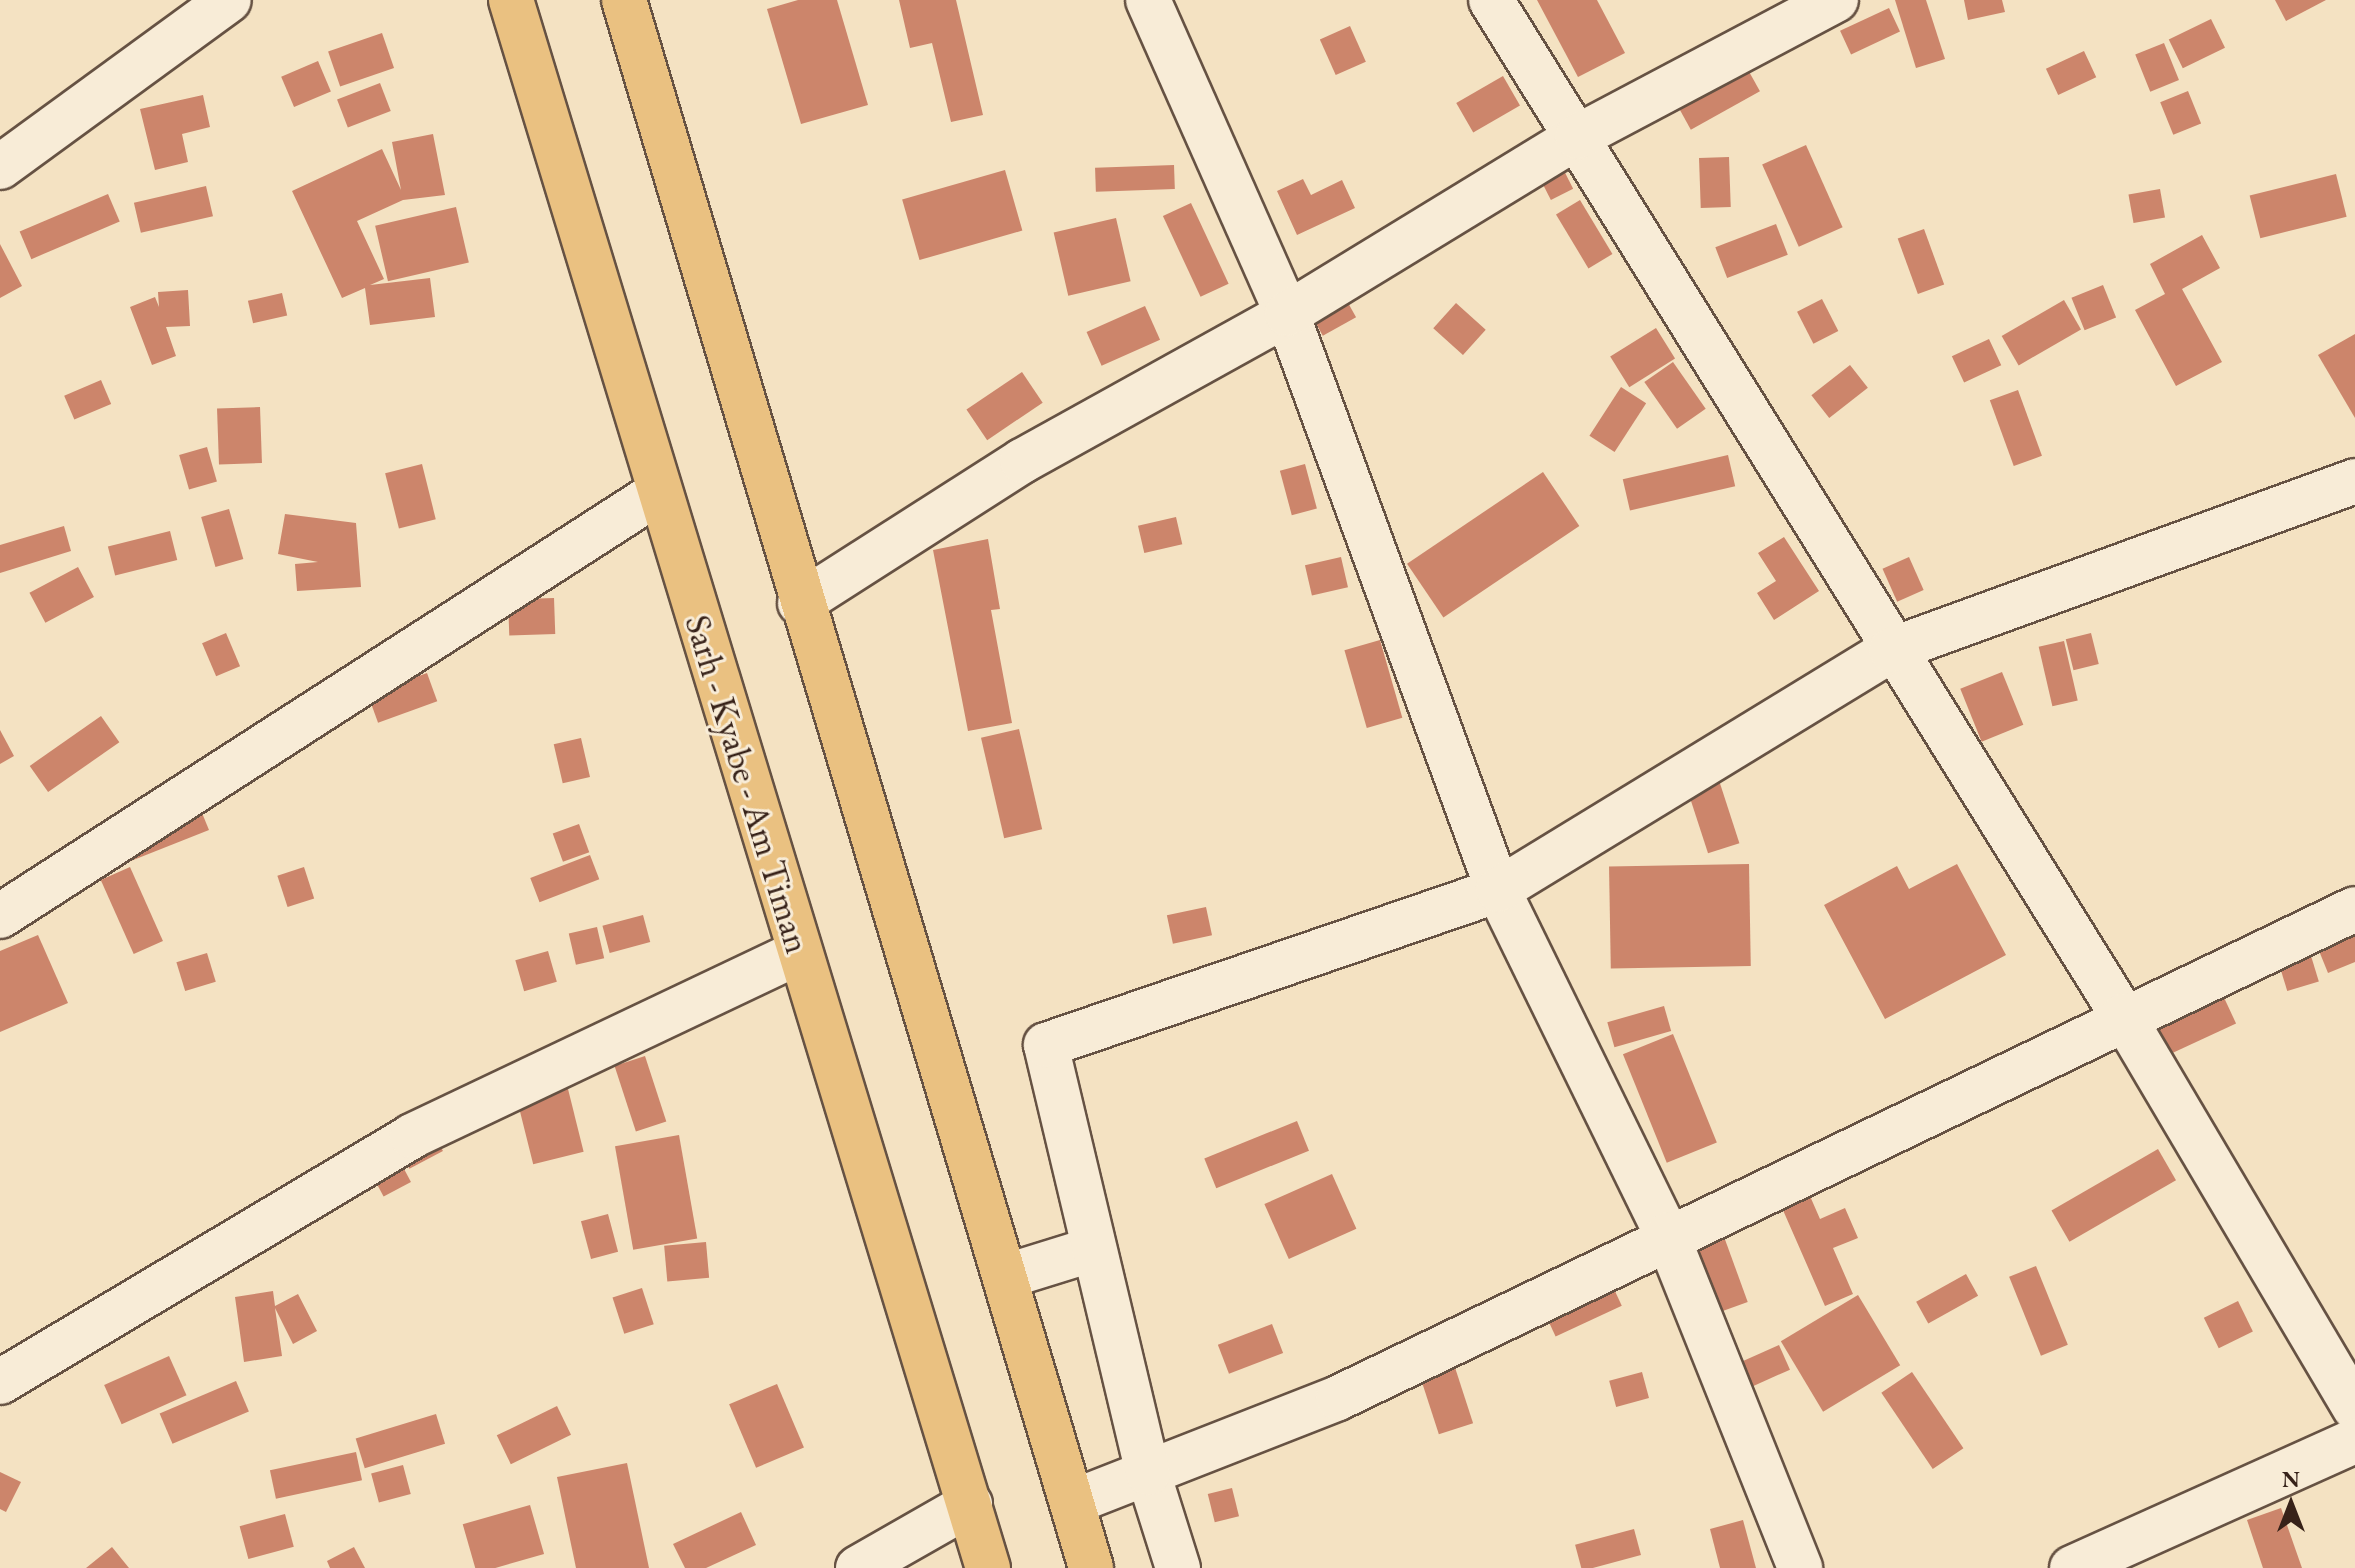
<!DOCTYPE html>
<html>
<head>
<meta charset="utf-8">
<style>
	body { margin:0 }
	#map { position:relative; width:2355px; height:1568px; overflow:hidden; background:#f4e2c2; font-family:"EB Garamond",serif }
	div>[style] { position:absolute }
	.building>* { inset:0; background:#cc856b; transform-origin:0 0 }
	.roads { filter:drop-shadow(2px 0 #665243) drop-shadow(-2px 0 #665243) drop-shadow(0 2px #665243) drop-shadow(0 -2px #665243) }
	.minor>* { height:44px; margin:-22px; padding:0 22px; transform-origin:22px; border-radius:22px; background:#f8ecd7 }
	.highway>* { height:44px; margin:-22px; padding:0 22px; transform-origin:22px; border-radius:22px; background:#eac181 }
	span { translate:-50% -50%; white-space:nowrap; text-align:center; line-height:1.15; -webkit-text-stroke:6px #f8ecd7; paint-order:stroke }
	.street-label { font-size:36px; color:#372219 }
	.north { position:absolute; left:2251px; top:1464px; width:80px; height:80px; -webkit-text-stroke:6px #f8ecd7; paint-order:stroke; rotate:0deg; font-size:22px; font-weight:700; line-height:32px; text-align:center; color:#372219 }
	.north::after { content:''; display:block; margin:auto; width:28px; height:36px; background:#372219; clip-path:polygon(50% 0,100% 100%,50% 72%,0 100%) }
</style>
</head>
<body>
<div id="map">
	<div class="building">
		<i style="clip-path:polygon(798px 0,837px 0,868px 105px,801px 124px,767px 9px)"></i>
		<i style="clip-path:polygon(899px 0,956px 0,983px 115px,951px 122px,932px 43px,910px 48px)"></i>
		<i style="clip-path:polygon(1537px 0,1597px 0,1625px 53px,1578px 77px)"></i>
		<i style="clip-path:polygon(1895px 0,1926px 0,1945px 59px,1916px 68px)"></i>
		<i style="clip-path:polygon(1964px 0,2002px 0,2005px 12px,1968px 20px)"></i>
		<i style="clip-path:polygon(2275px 0,2326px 0,2286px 21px)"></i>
		<i style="left:1889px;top:8px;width:26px;height:54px;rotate:65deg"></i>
		<i style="left:2211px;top:19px;width:32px;height:47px;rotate:64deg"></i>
		<i style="left:1350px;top:26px;width:39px;height:33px;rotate:66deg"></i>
		<i style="left:382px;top:33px;width:37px;height:57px;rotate:71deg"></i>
		<i style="left:2164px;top:43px;width:40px;height:31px;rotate:68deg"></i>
		<i style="left:2084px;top:51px;width:29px;height:42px;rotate:65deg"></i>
		<i style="left:1742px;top:59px;width:37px;height:79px;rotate:61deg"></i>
		<i style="left:318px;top:61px;width:33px;height:40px;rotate:67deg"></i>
		<i style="left:1503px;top:76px;width:34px;height:54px;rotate:60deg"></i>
		<i style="left:380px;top:83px;width:30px;height:46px;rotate:69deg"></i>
		<i style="left:2188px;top:91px;width:35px;height:30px;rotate:68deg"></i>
		<i style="clip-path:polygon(203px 95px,210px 127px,182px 134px,188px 162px,155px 170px,140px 109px)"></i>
		<i style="clip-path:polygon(433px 134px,445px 195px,403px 200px,357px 221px,384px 279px,370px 285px,430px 278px,435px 317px,370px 325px,365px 288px,342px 298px,292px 191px,382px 149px,401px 190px,392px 142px)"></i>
		<i style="left:1806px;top:145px;width:90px;height:48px;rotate:66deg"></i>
		<i style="left:1555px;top:153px;width:40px;height:25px;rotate:63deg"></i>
		<i style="left:1729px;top:157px;width:50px;height:30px;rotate:88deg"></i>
		<i style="left:1174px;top:165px;width:24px;height:79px;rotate:88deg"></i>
		<i style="left:1005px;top:170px;width:63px;height:107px;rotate:74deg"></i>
		<i style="left:2336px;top:174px;width:44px;height:89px;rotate:76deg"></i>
		<i style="clip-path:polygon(1303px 179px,1311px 195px,1342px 180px,1355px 208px,1297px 235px,1277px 191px)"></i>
		<i style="left:206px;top:186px;width:31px;height:74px;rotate:77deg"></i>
		<i style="left:2160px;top:189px;width:29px;height:32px;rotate:80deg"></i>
		<i style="left:108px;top:194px;width:30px;height:96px;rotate:67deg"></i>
		<i style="left:1580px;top:200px;width:63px;height:28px;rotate:59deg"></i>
		<i style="left:1191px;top:203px;width:89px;height:31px;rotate:65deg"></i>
		<i style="left:456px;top:207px;width:57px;height:83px;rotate:77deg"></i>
		<i style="left:1116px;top:218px;width:65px;height:64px;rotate:77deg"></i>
		<i style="left:1776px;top:224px;width:33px;height:65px;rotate:69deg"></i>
		<i style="left:1924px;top:229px;width:59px;height:28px;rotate:70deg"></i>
		<i style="clip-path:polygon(2202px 235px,2220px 268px,2182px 289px,2222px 362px,2176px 386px,2135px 310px,2165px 294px,2150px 264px)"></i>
		<i style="clip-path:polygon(0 244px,22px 286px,0 298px)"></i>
		<i style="left:2103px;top:285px;width:35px;height:34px;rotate:68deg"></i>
		<i style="clip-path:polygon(188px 290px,190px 326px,166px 327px,176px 356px,152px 365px,130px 307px,155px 297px,159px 307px,158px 292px)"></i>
		<i style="left:1342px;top:292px;width:29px;height:38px;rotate:61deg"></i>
		<i style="left:282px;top:293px;width:23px;height:35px;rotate:77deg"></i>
		<i style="left:1822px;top:299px;width:36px;height:28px;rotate:63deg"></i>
		<i style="left:2064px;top:300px;width:34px;height:72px;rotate:60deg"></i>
		<i style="left:1456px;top:303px;width:40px;height:34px;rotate:42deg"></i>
		<i style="left:1145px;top:306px;width:37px;height:64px;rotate:66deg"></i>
		<i style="left:1656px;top:328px;width:36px;height:54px;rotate:58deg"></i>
		<i style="clip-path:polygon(2355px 334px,2355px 418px,2318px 355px)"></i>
		<i style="left:1989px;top:339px;width:29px;height:41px;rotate:65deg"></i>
		<i style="left:1673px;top:362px;width:57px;height:35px;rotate:55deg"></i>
		<i style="left:1850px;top:365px;width:29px;height:49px;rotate:52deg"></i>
		<i style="left:1022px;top:372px;width:37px;height:67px;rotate:56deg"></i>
		<i style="left:101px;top:380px;width:26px;height:40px;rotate:67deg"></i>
		<i style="left:1621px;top:387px;width:30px;height:58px;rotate:33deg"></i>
		<i style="left:2018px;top:390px;width:70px;height:30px;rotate:70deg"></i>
		<i style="left:260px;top:407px;width:56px;height:43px;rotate:88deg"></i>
		<i style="left:207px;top:447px;width:36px;height:29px;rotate:74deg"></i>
		<i style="left:1728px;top:455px;width:32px;height:108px;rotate:77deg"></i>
		<i style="left:422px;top:464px;width:57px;height:38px;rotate:76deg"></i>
		<i style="left:1305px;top:464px;width:46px;height:26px;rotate:75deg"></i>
		<i style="left:1543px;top:472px;width:65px;height:164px;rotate:56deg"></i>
		<i style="left:229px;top:509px;width:52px;height:29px;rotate:74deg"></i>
		<i style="clip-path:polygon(285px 514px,356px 523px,361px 587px,297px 591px,295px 564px,318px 562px,278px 554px)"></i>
		<i style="left:1176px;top:517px;width:28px;height:39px;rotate:77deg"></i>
		<i style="clip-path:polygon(64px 526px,71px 551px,0 573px,0 545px)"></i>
		<i style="left:170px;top:531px;width:30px;height:64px;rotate:76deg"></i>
		<i style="clip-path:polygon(1784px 537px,1819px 591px,1774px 620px,1757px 593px,1776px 581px,1758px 553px)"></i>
		<i style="clip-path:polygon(988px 539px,1000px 609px,991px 610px,1012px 723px,968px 731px,933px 550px)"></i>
		<i style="left:1341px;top:557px;width:31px;height:37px;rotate:77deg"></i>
		<i style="left:1909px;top:557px;width:36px;height:29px;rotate:66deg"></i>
		<i style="left:78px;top:567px;width:34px;height:55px;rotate:62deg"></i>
		<i style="left:554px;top:598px;width:36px;height:46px;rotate:88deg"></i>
		<i style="left:226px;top:633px;width:36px;height:26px;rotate:67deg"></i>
		<i style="left:2091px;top:633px;width:32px;height:26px;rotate:76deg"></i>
		<i style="left:1380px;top:640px;width:81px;height:37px;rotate:74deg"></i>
		<i style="left:2064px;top:641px;width:61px;height:26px;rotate:77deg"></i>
		<i style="left:2002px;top:672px;width:57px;height:45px;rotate:68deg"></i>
		<i style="left:427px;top:673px;width:30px;height:63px;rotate:70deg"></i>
		<i style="left:101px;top:716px;width:32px;height:87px;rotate:55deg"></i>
		<i style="left:1019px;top:729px;width:103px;height:39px;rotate:77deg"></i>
		<i style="clip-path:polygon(0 730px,14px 756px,0 764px)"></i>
		<i style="left:581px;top:738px;width:40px;height:28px;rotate:77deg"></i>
		<i style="left:1715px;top:768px;width:79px;height:33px;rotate:72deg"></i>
		<i style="clip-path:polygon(195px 796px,209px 830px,98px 874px)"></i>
		<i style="left:579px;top:824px;width:30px;height:28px;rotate:70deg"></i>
		<i style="left:590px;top:855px;width:26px;height:64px;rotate:69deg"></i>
		<i style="left:1749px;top:864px;width:102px;height:140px;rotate:89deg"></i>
		<i style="clip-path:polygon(1957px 864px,2006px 955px,1885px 1019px,1824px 905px,1897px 866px,1909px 889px)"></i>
		<i style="left:130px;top:867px;width:81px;height:32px;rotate:66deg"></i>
		<i style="left:304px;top:867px;width:33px;height:28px;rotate:72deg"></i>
		<i style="left:1206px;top:907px;width:29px;height:40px;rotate:78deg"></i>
		<i style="left:643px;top:915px;width:28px;height:42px;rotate:75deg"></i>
		<i style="clip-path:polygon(2355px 919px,2355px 962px,2328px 973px,2313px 936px)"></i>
		<i style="left:597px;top:927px;width:32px;height:29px;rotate:77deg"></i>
		<i style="clip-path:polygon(38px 935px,68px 1003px,0 1032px,0 951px)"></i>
		<i style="left:2308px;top:946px;width:37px;height:33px;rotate:73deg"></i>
		<i style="left:548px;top:951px;width:32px;height:34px;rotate:74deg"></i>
		<i style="left:207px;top:953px;width:30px;height:32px;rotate:73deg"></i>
		<i style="left:2220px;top:989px;width:38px;height:72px;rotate:65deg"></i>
		<i style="left:1664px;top:1006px;width:26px;height:59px;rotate:74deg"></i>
		<i style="left:1673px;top:1034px;width:117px;height:54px;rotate:68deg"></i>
		<i style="left:645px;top:1056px;width:69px;height:32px;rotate:72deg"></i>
		<i style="left:565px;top:1077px;width:77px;height:52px;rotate:76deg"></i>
		<i style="left:427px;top:1121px;width:34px;height:38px;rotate:62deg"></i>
		<i style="left:1297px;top:1121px;width:32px;height:100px;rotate:68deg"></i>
		<i style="left:679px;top:1135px;width:105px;height:65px;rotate:80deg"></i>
		<i style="left:2158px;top:1149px;width:36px;height:123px;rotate:60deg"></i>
		<i style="left:395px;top:1152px;width:34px;height:31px;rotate:62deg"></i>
		<i style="left:1332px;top:1174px;width:60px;height:74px;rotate:66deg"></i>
		<i style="clip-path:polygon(1803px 1180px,1820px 1219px,1845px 1208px,1858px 1238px,1833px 1248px,1853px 1294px,1825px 1306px,1775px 1192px)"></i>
		<i style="left:608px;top:1214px;width:39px;height:28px;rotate:75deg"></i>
		<i style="left:1719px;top:1223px;width:84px;height:31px;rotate:70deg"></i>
		<i style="left:706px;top:1242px;width:36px;height:42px;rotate:85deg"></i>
		<i style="left:2036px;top:1266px;width:85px;height:29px;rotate:68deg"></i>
		<i style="left:1607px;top:1274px;width:35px;height:73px;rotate:65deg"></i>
		<i style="left:1966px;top:1274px;width:25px;height:57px;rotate:61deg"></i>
		<i style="left:642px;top:1288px;width:38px;height:31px;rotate:72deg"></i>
		<i style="clip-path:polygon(273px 1291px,275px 1306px,298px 1294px,317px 1331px,293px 1344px,275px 1308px,282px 1356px,244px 1362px,235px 1297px)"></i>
		<i style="left:1858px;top:1295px;width:82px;height:90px;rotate:59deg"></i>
		<i style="left:2238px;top:1301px;width:34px;height:38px;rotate:64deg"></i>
		<i style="left:1272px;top:1324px;width:31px;height:58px;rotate:69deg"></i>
		<i style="left:1779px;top:1345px;width:27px;height:43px;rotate:66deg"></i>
		<i style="left:1449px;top:1349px;width:78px;height:36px;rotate:72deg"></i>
		<i style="left:169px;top:1356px;width:43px;height:71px;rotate:66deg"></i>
		<i style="left:1642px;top:1372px;width:27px;height:34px;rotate:75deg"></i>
		<i style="left:1912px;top:1372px;width:92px;height:37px;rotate:56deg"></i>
		<i style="left:236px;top:1381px;width:33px;height:83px;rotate:67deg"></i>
		<i style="left:777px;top:1384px;width:69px;height:52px;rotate:67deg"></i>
		<i style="left:557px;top:1406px;width:32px;height:67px;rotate:64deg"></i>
		<i style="left:436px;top:1414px;width:31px;height:84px;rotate:73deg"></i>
		<i style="left:356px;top:1452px;width:29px;height:88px;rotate:78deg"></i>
		<i style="clip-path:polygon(627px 1463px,649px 1568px,576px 1568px,557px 1477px)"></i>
		<i style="left:403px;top:1465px;width:30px;height:33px;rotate:75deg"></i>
		<i style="clip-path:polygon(0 1472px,21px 1482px,6px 1512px,0 1509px)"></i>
		<i style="left:1232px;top:1488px;width:29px;height:25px;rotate:76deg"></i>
		<i style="left:530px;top:1505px;width:51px;height:70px;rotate:74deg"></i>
		<i style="clip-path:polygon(2281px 1508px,2302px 1568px,2263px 1568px,2247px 1520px)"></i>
		<i style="clip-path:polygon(741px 1512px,756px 1545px,706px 1568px,685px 1568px,673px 1544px)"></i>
		<i style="left:285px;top:1514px;width:34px;height:47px;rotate:75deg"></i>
		<i style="clip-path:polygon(1743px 1520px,1756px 1568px,1720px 1568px,1710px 1529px)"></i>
		<i style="left:1634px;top:1529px;width:27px;height:61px;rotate:75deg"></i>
		<i style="clip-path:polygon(112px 1547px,129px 1568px,86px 1568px)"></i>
		<i style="clip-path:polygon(354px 1547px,365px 1568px,330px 1568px,327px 1561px)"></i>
	</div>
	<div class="roads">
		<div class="minor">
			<i style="left:1148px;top:0;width:343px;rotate:66.1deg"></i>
			<i style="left:1287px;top:314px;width:613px;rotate:69.88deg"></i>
			<i style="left:1498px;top:890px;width:384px;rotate:63.9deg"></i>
			<i style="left:1667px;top:1235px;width:359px;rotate:68.2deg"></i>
			<i style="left:1491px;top:0;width:1197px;rotate:58.12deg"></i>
			<i style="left:2123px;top:1016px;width:456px;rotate:59.4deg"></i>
			<i style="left:0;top:167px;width:283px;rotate:-36.1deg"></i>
			<i style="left:800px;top:603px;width:264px;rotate:-32.6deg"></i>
			<i style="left:1022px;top:461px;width:303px;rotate:-29deg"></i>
			<i style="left:1287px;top:314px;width:340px;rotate:-31.4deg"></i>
			<i style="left:1577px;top:137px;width:293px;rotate:-27.9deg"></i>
			<i style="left:0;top:916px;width:784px;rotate:-32.76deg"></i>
			<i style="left:1007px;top:1276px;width:91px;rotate:-17.2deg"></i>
			<i style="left:0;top:1382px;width:480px;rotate:-30.8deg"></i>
			<i style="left:412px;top:1136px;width:429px;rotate:-25.4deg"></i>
			<i style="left:1073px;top:1502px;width:285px;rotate:-21.4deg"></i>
			<i style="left:1338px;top:1398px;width:1128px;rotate:-25.68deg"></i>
			<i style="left:858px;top:1568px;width:129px;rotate:-29.7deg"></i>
			<i style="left:1178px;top:1568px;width:100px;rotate:-107.5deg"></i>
			<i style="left:1148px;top:1473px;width:440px;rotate:-103.4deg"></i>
			<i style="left:1046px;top:1045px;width:478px;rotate:-18.9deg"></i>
			<i style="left:1498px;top:890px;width:460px;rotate:-31.4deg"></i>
			<i style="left:1891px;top:650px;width:494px;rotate:-20deg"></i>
			<i style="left:2072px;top:1568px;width:310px;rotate:-24.2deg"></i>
		</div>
		<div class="highway">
			<i style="left:511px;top:0;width:1639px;rotate:73.08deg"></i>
			<i style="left:624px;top:0;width:1636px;rotate:73.41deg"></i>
		</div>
	</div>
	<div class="street-label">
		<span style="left:748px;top:784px;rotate:73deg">Sarh - Kyabe - Am Timan</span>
	</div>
	<div class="north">N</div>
</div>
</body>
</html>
